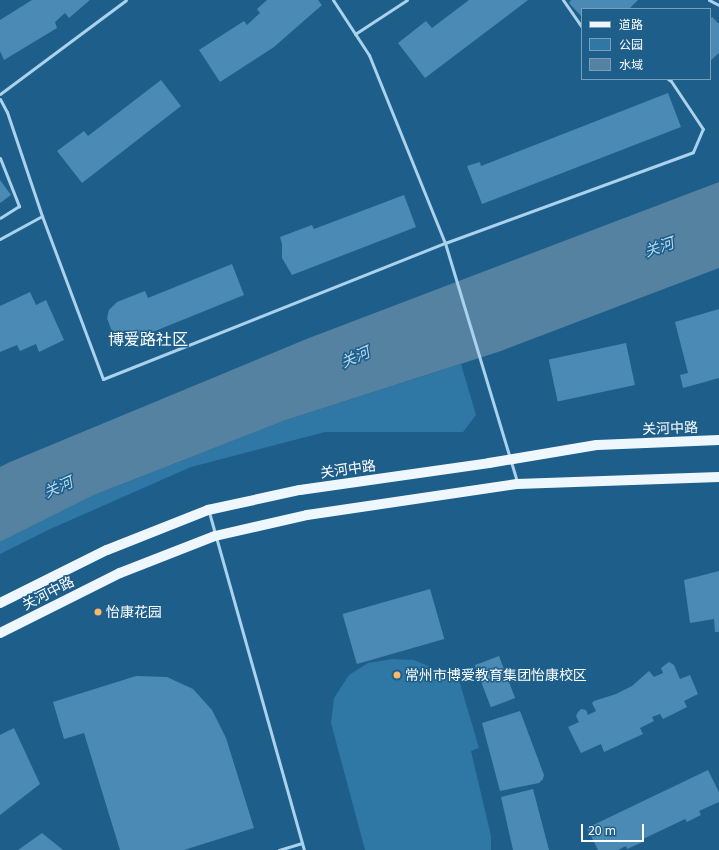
<!DOCTYPE html>
<html>
<head>
<meta charset="utf-8">
<style>
	body { margin:0 }
	#map { position:relative; width:719px; height:850px; overflow:hidden; background:#1e5e8a; font-family:"Noto Sans","Noto Sans SC",sans-serif }
	div>[style] { position:absolute }
	.green>* { inset:0; background:#2f77a5 }
	.water>* { inset:0; background:#5482a0 }
	.building>* { inset:0; background:#4b8ab4; transform-origin:0 0 }
	.service>* { height:3px; margin:-1.5px; padding:0 1.5px; transform-origin:1.5px; border-radius:1.5px; background:#aad2ec }
	.primary>* { height:10px; margin:-5px; padding:0 5px; transform-origin:5px; border-radius:5px; background:#eff7fe }
	.dots>* { width:11px; height:11px; translate:-50% -50%; box-sizing:border-box; border:2px solid #1e5e8a; border-radius:50% }
	span { translate:-50% -50%; white-space:nowrap; text-align:center; line-height:1.15; -webkit-text-stroke:3px #1e5e8a; paint-order:stroke }
	.street-label { font-size:14px; color:#fff }
	.poi-label { font-size:14px; color:#fff }
	.left { translate:0 -50%; text-align:left }
	.water-label { font-size:15px; color:#b5dbf3; font-style:italic }
	.quarter-label { font-size:16px; color:#fff }
	.legend { position:absolute; left:581px; top:8px; width:130px; height:72px; box-sizing:border-box; background:#1e5e8a; border:1px solid #789eb9; margin:0; padding:5px 7px; list-style:none; font-size:12px; color:#fff }
	.legend li { display:flex; align-items:center; gap:8px; height:20px }
	.legend b { width:20px; border:1px solid #789eb9 }
	.scale { position:absolute; left:581px; top:824px; width:63px; height:18px; box-sizing:border-box; border:2px solid #fff; border-top:0; padding-left:5px; font-size:12px; line-height:14px; white-space:nowrap; color:#fff; -webkit-text-stroke:3px #1e5e8a; paint-order:stroke }
</style>
</head>
<body>
<div id="map">
	<div class="green">
		<i style="clip-path:polygon(461px 364px,476px 415px,463px 432px,325px 432px,191px 467px,48px 530px,0 554px,0 542px,94px 495px,286px 420px)"></i>
		<i style="clip-path:polygon(392px 659px,414px 660px,428px 666px,439px 675px,456px 670px,479px 748px,471px 751px,491px 836px,491px 850px,365px 850px,331px 723px,334px 698px,349px 675px,368px 663px)"></i>
	</div>
	<div class="water">
		<i style="clip-path:polygon(719px 182px,719px 268px,501px 351px,286px 420px,94px 495px,0 542px,0 467px,10px 462px,309px 338px)"></i>
	</div>
	<div class="building">
		<i style="clip-path:polygon(32px 0,90px 0,69px 18px,65px 13px,55px 22px,57px 28px,4px 60px,0 51px,0 20px)"></i>
		<i style="clip-path:polygon(267px 0,318px 0,322px 5px,274px 47px,220px 82px,199px 50px,244px 21px,247px 25px,260px 13px,257px 9px)"></i>
		<i style="clip-path:polygon(469px 0,528px 0,425px 78px,398px 43px,426px 21px,432px 28px)"></i>
		<i style="clip-path:polygon(571px 0,638px 0,629px 9px,582px 9px,582px 17px,569px 3px)"></i>
		<i style="clip-path:polygon(712px 17px,719px 24px,719px 53px,710px 61px,710px 19px)"></i>
		<i style="clip-path:polygon(161px 80px,181px 106px,82px 183px,57px 151px,84px 131px,88px 136px)"></i>
		<i style="clip-path:polygon(668px 93px,681px 127px,482px 204px,467px 166px,480px 162px,481px 166px)"></i>
		<i style="clip-path:polygon(0 180px,11px 195px,0 203px)"></i>
		<i style="clip-path:polygon(404px 195px,416px 227px,292px 275px,282px 258px,282px 244px,280px 237px,312px 225px,314px 229px)"></i>
		<i style="clip-path:polygon(232px 264px,244px 295px,128px 342px,126px 337px,118px 336px,111px 329px,107px 318px,109px 310px,117px 302px,145px 291px,148px 298px)"></i>
		<i style="clip-path:polygon(30px 292px,36px 305px,46px 300px,64px 340px,39px 352px,36px 344px,20px 351px,17px 345px,0 352px,0 306px)"></i>
		<i style="clip-path:polygon(719px 309px,719px 378px,683px 388px,680px 375px,688px 373px,675px 322px)"></i>
		<i style="left:626px;top:343px;width:43px;height:79px;rotate:78deg"></i>
		<i style="clip-path:polygon(719px 571px,719px 632px,715px 632px,714px 619px,690px 623px,684px 580px)"></i>
		<i style="left:430px;top:589px;width:52px;height:91px;rotate:74deg"></i>
		<i style="left:499px;top:656px;width:45px;height:26px;rotate:69deg"></i>
		<i style="clip-path:polygon(669px 662px,674px 665px,680px 679px,690px 675px,698px 694px,684px 701px,687px 707px,663px 719px,660px 714px,652px 717px,654px 721px,640px 728px,643px 734px,604px 752px,601px 744px,581px 753px,568px 727px,579px 722px,576px 716px,578px 712px,581px 709px,586px 710px,588px 715px,596px 711px,592px 703px,594px 701px,616px 694px,632px 686px,649px 671px,654px 677px,663px 673px,661px 668px)"></i>
		<i style="clip-path:polygon(136px 676px,167px 677px,193px 689px,212px 710px,226px 738px,254px 828px,184px 850px,120px 850px,84px 733px,64px 739px,53px 702px)"></i>
		<i style="clip-path:polygon(520px 711px,544px 775px,543px 779px,539px 783px,500px 791px,482px 723px)"></i>
		<i style="clip-path:polygon(14px 728px,40px 784px,0 815px,0 735px)"></i>
		<i style="clip-path:polygon(708px 770px,719px 792px,719px 802px,699px 811px,701px 815px,687px 822px,685px 819px,641px 840px,643px 842px,627px 849px,626px 846px,618px 850px,598px 850px,587px 828px)"></i>
		<i style="clip-path:polygon(533px 789px,549px 850px,513px 850px,501px 797px)"></i>
		<i style="clip-path:polygon(42px 833px,63px 850px,18px 850px)"></i>
	</div>
	<div class="service">
		<i style="left:333px;top:0;width:66px;rotate:56.8deg"></i>
		<i style="left:369px;top:55px;width:203px;rotate:68deg"></i>
		<i style="left:445px;top:243px;width:250px;rotate:73.2deg"></i>
		<i style="left:563px;top:0;width:33px;rotate:55deg"></i>
		<i style="left:709px;top:0;width:11px;rotate:27deg"></i>
		<i style="left:355px;top:34px;width:62px;rotate:-33.2deg"></i>
		<i style="left:0;top:94px;width:157px;rotate:-36.7deg"></i>
		<i style="left:0;top:99px;width:15px;rotate:62deg"></i>
		<i style="left:7px;top:112px;width:110px;rotate:71.4deg"></i>
		<i style="left:42px;top:216px;width:174px;rotate:69.5deg"></i>
		<i style="left:103px;top:379px;width:368px;rotate:-21.7deg"></i>
		<i style="left:445px;top:243px;width:264px;rotate:-20.1deg"></i>
		<i style="left:693px;top:152px;width:25px;rotate:-67deg"></i>
		<i style="left:703px;top:129px;width:58px;rotate:-123.7deg"></i>
		<i style="left:671px;top:81px;width:4px;rotate:-146deg"></i>
		<i style="left:0;top:158px;width:52px;rotate:68.4deg"></i>
		<i style="left:19px;top:206px;width:22px;rotate:148deg"></i>
		<i style="left:0;top:239px;width:48px;rotate:-28.7deg"></i>
		<i style="left:209px;top:512px;width:351px;rotate:74.3deg"></i>
		<i style="left:279px;top:850px;width:24px;rotate:-17deg"></i>
	</div>
	<div class="primary">
		<i style="left:0;top:603px;width:119px;rotate:-26.4deg"></i>
		<i style="left:107px;top:550px;width:109px;rotate:-21.6deg"></i>
		<i style="left:208px;top:510px;width:94px;rotate:-12.3deg"></i>
		<i style="left:300px;top:490px;width:191px;rotate:-8.1deg"></i>
		<i style="left:489px;top:463px;width:109px;rotate:-9.5deg"></i>
		<i style="left:597px;top:445px;width:122px;rotate:-2.3deg"></i>
		<i style="left:0;top:633px;width:134px;rotate:-26.6deg"></i>
		<i style="left:120px;top:573px;width:102px;rotate:-21.3deg"></i>
		<i style="left:215px;top:536px;width:94px;rotate:-12.9deg"></i>
		<i style="left:307px;top:515px;width:212px;rotate:-8.4deg"></i>
		<i style="left:517px;top:484px;width:202px;rotate:-2deg"></i>
	</div>
	<div class="dots">
		<i style="left:98px;top:612px;background:#fab969"></i>
		<i style="left:397px;top:675px;background:#fab969"></i>
	</div>
	<div class="street-label">
		<span style="left:670px;top:428px;rotate:-2deg">关河中路</span>
		<span style="left:348px;top:469px;rotate:-8deg">关河中路</span>
		<span style="left:48px;top:593px;rotate:-27deg">关河中路</span>
	</div>
	<div class="poi-label">
		<span class="left" style="left:106px;top:612px">怡康花园</span>
		<span class="left" style="left:405px;top:675px">常州市博爱教育集团怡康校区</span>
	</div>
	<div class="water-label">
		<span style="left:659px;top:247px;rotate:-19deg">关河</span>
		<span style="left:355px;top:357px;rotate:-24deg">关河</span>
		<span style="left:58px;top:487px;rotate:-24deg">关河</span>
	</div>
	<div class="quarter-label">
		<span style="left:148px;top:339px">博爱路社区</span>
	</div>
	<ul class="legend">
	<li><b style="height:5px;background:#eff7fe"></b>道路</li>
	<li><b style="height:11px;background:#2f77a5"></b>公园</li>
	<li><b style="height:11px;background:#5482a0"></b>水域</li>
	</ul>
	<div class="scale">20 m</div>
</div>
</body>
</html>
